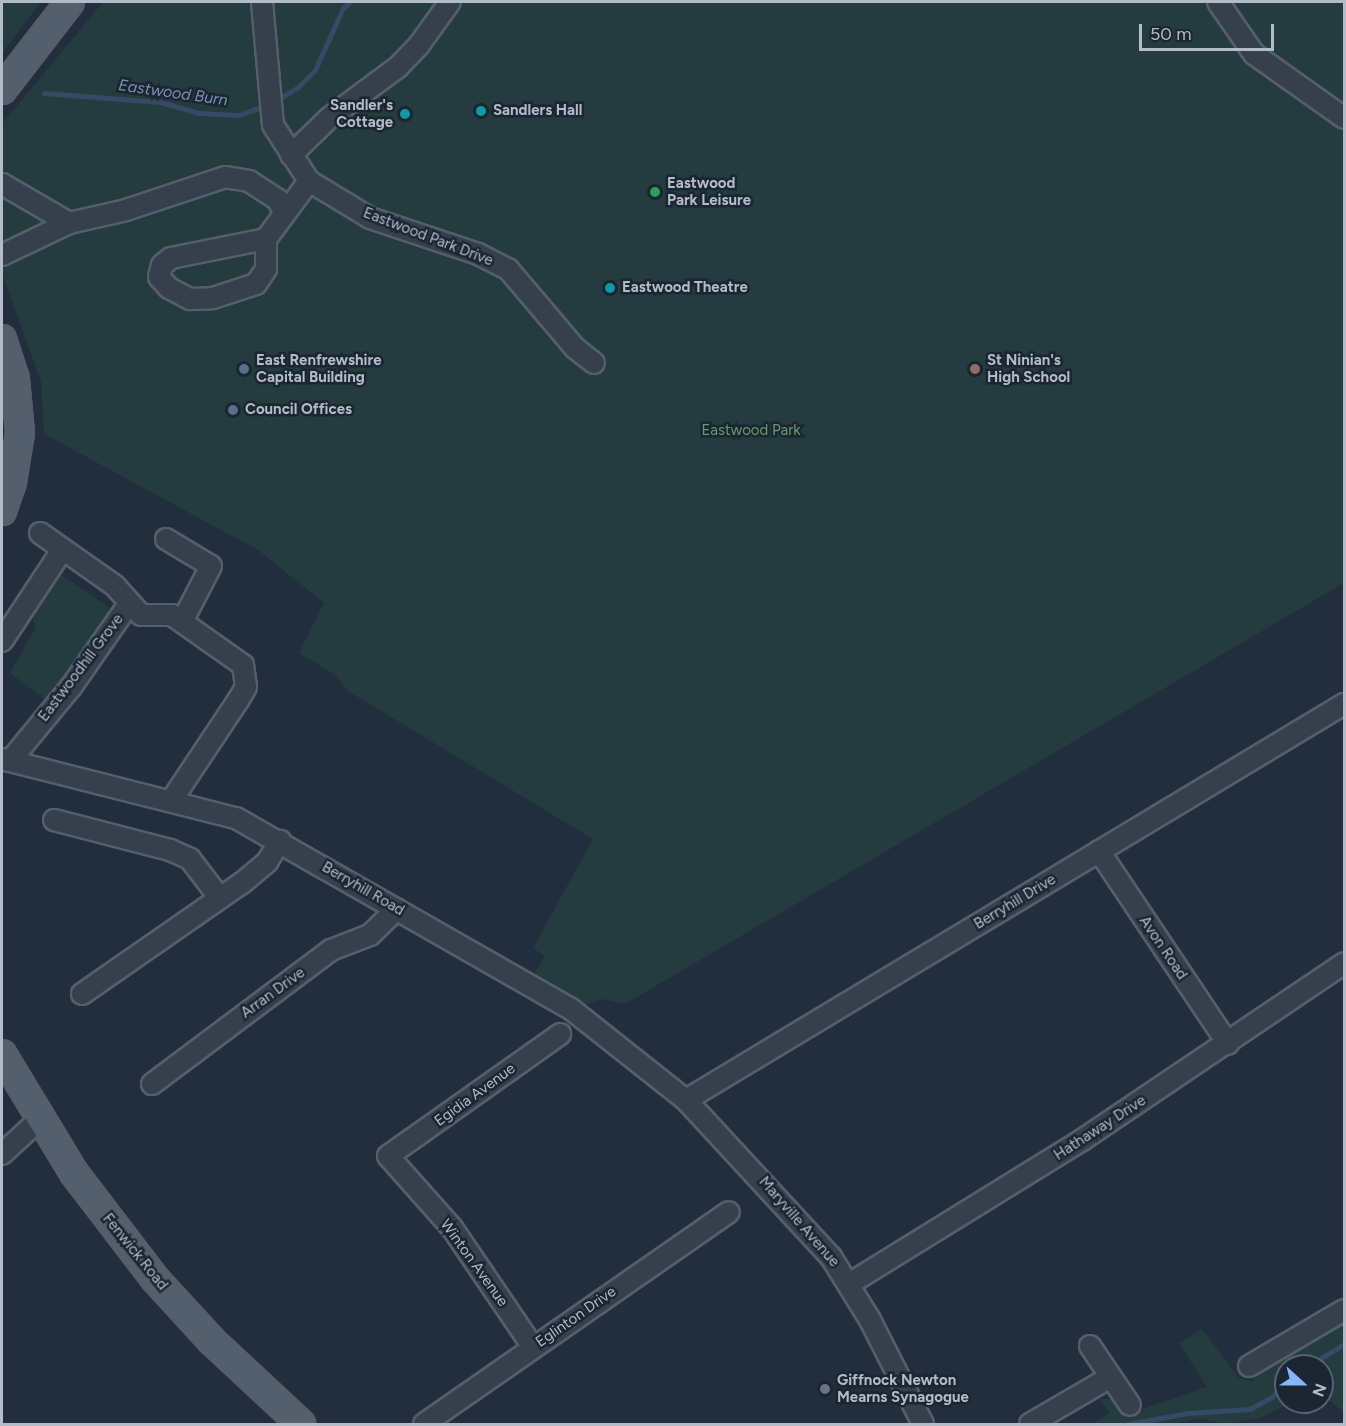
<!DOCTYPE html>
<html>
<head>
<meta charset="utf-8">
<style>
	body { margin:0 }
	#map { position:relative; width:1346px; height:1426px; overflow:hidden; background:#222e3d; font-family:Figtree,sans-serif }
	div>[style] { position:absolute }
	.green>* { inset:0; background:#243c3e }
	.stream>* { height:5px; margin:-2.5px; padding:0 2.5px; transform-origin:2.5px; border-radius:2.5px; background:#354a65 }
	.roads { filter:drop-shadow(2px 0 #555e6b) drop-shadow(-2px 0 #555e6b) drop-shadow(0 2px #555e6b) drop-shadow(0 -2px #555e6b) }
	.minor>* { height:20px; margin:-10px; padding:0 10px; transform-origin:10px; border-radius:10px; background:#36404d }
	.major>* { height:26px; margin:-13px; padding:0 13px; transform-origin:13px; border-radius:13px; background:#545f6d }
	.dots>* { width:16px; height:16px; translate:-50% -50%; box-sizing:border-box; border:3px solid #1c2532; border-radius:50% }
	span { translate:-50% -50%; white-space:nowrap; text-align:center; line-height:1.15; -webkit-text-stroke:5px #1c2532; paint-order:stroke }
	.poi-label { font-size:15px; color:#b2bbc8; font-weight:700 }
	.right { translate:-100% -50%; text-align:right }
	.left { translate:0 -50%; text-align:left }
	.street-label { font-size:15px; color:#b2bbc8 }
	.park-label { font-size:15px; color:#689a73 }
	.water-label { font-size:16px; color:#7992b2; font-style:italic }
	.frame { position:absolute; inset:0; border:3px solid #b2bbc8; pointer-events:none }
	.north { position:absolute; left:1274px; top:1354px; width:60px; height:60px; box-sizing:border-box; background:#1c2532; border:2px solid #58616e; border-radius:50%; rotate:111deg; font-size:16px; font-weight:700; line-height:24px; text-align:center; color:#b2bbc8 }
	.north::after { content:''; display:block; margin:auto; width:21px; height:27px; background:#85b5fb; clip-path:polygon(50% 0,100% 100%,50% 72%,0 100%) }
	.scale { position:absolute; left:1139px; top:24px; width:135px; height:27px; box-sizing:border-box; border:3px solid #b2bbc8; border-top:0; padding-left:8px; font-size:18px; line-height:21px; white-space:nowrap; color:#b2bbc8; -webkit-text-stroke:4px #1c2532; paint-order:stroke }
</style>
</head>
<body>
<div id="map">
	<div class="green">
		<i style="clip-path:polygon(2px 2px,41px 2px,2px 53px)"></i>
		<i style="clip-path:polygon(103px 2px,1344px 2px,1344px 583px,625px 1004px,602px 999px,580px 1007px,534px 974px,545px 956px,533px 948px,593px 839px,348px 691px,334px 674px,299px 653px,324px 603px,258px 550px,44px 434px,41px 382px,2px 273px,2px 124px)"></i>
		<i style="clip-path:polygon(60px 574px,110px 608px,47px 701px,10px 673px,36px 627px,32px 618px)"></i>
		<i style="clip-path:polygon(1344px 1323px,1344px 1412px,1322px 1395px,1322px 1366px,1286px 1366px,1286px 1402px,1291px 1402px,1260px 1418px,1226px 1424px,1200px 1419px,1170px 1424px,1091px 1424px,1110px 1413px,1101px 1399px,1116px 1399px,1131px 1418px,1143px 1409px,1207px 1387px,1179px 1343px,1202px 1329px,1239px 1378px,1251px 1381px,1292px 1351px)"></i>
	</div>
	<div class="stream">
		<i style="left:44px;top:93px;width:116px;rotate:4.4deg"></i>
		<i style="left:160px;top:102px;width:41px;rotate:15.8deg"></i>
		<i style="left:199px;top:113px;width:40px;rotate:2.9deg"></i>
		<i style="left:239px;top:115px;width:30px;rotate:-20deg"></i>
		<i style="left:275px;top:101px;width:26px;rotate:-31deg"></i>
		<i style="left:297px;top:88px;width:25px;rotate:-45deg"></i>
		<i style="left:315px;top:70px;width:68px;rotate:-65.7deg"></i>
		<i style="left:343px;top:8px;width:9px;rotate:-41deg"></i>
		<i style="left:1308px;top:1366px;width:42px;rotate:-31.4deg"></i>
		<i style="left:1128px;top:1424px;width:61px;rotate:-10.4deg"></i>
		<i style="left:1188px;top:1413px;width:62px;rotate:-3.7deg"></i>
		<i style="left:1250px;top:1409px;width:25px;rotate:-29deg"></i>
		<i style="left:1272px;top:1397px;width:21px;rotate:-47deg"></i>
	</div>
	<div class="roads">
		<div class="minor">
			<i style="left:262px;top:2px;width:123px;rotate:84.9deg"></i>
			<i style="left:273px;top:125px;width:67px;rotate:57.3deg"></i>
			<i style="left:309px;top:181px;width:71px;rotate:31.2deg"></i>
			<i style="left:370px;top:218px;width:114px;rotate:18.4deg"></i>
			<i style="left:478px;top:254px;width:34px;rotate:27deg"></i>
			<i style="left:508px;top:269px;width:104px;rotate:49.7deg"></i>
			<i style="left:575px;top:348px;width:24px;rotate:38deg"></i>
			<i style="left:1218px;top:2px;width:63px;rotate:55.3deg"></i>
			<i style="left:1254px;top:54px;width:110px;rotate:35.4deg"></i>
			<i style="left:291px;top:155px;width:53px;rotate:-44.2deg"></i>
			<i style="left:329px;top:118px;width:86px;rotate:-36.5deg"></i>
			<i style="left:398px;top:67px;width:30px;rotate:-46deg"></i>
			<i style="left:419px;top:45px;width:53px;rotate:-54.2deg"></i>
			<i style="left:2px;top:184px;width:78px;rotate:30.2deg"></i>
			<i style="left:266px;top:239px;width:97px;rotate:168.7deg"></i>
			<i style="left:171px;top:258px;width:11px;rotate:142deg"></i>
			<i style="left:162px;top:265px;width:12px;rotate:104deg"></i>
			<i style="left:159px;top:277px;width:15px;rotate:48deg"></i>
			<i style="left:169px;top:288px;width:24px;rotate:28deg"></i>
			<i style="left:190px;top:299px;width:23px;rotate:-2deg"></i>
			<i style="left:213px;top:298px;width:45px;rotate:-18deg"></i>
			<i style="left:256px;top:284px;width:18px;rotate:-56deg"></i>
			<i style="left:266px;top:269px;width:30px;rotate:-90deg"></i>
			<i style="left:266px;top:239px;width:72px;rotate:-53.4deg"></i>
			<i style="left:2px;top:255px;width:74px;rotate:-25.5deg"></i>
			<i style="left:69px;top:223px;width:58px;rotate:-12.8deg"></i>
			<i style="left:126px;top:210px;width:104px;rotate:-18.4deg"></i>
			<i style="left:225px;top:177px;width:24px;rotate:9deg"></i>
			<i style="left:249px;top:181px;width:35px;rotate:33deg"></i>
			<i style="left:278px;top:200px;width:14px;rotate:65deg"></i>
			<i style="left:40px;top:533px;width:92px;rotate:35.2deg"></i>
			<i style="left:115px;top:586px;width:39px;rotate:48deg"></i>
			<i style="left:141px;top:615px;width:31px"></i>
			<i style="left:172px;top:615px;width:87px;rotate:35.2deg"></i>
			<i style="left:243px;top:665px;width:22px;rotate:82deg"></i>
			<i style="left:246px;top:687px;width:14px;rotate:120deg"></i>
			<i style="left:239px;top:699px;width:123px;rotate:123.7deg"></i>
			<i style="left:166px;top:539px;width:52px;rotate:31deg"></i>
			<i style="left:211px;top:566px;width:63px;rotate:117.4deg"></i>
			<i style="left:2px;top:641px;width:110px;rotate:-56.5deg"></i>
			<i style="left:2px;top:759px;width:241px;rotate:14.2deg"></i>
			<i style="left:236px;top:818px;width:386px;rotate:29.7deg"></i>
			<i style="left:571px;top:1009px;width:147px;rotate:38.4deg"></i>
			<i style="left:686px;top:1100px;width:214px;rotate:47.3deg"></i>
			<i style="left:831px;top:1257px;width:74px;rotate:58.2deg"></i>
			<i style="left:870px;top:1320px;width:117px;rotate:63deg"></i>
			<i style="left:10px;top:761px;width:96px;rotate:-50.5deg"></i>
			<i style="left:71px;top:687px;width:101px;rotate:-55.1deg"></i>
			<i style="left:54px;top:820px;width:120px;rotate:14.5deg"></i>
			<i style="left:170px;top:850px;width:22px;rotate:24deg"></i>
			<i style="left:190px;top:859px;width:48px;rotate:52.7deg"></i>
			<i style="left:1099px;top:851px;width:232px;rotate:56.2deg"></i>
			<i style="left:82px;top:994px;width:195px;rotate:-34.8deg"></i>
			<i style="left:242px;top:883px;width:33px;rotate:-40deg"></i>
			<i style="left:267px;top:862px;width:25px;rotate:-58deg"></i>
			<i style="left:152px;top:1084px;width:224px;rotate:-36.8deg"></i>
			<i style="left:331px;top:950px;width:42px;rotate:-21deg"></i>
			<i style="left:370px;top:935px;width:37px;rotate:-44deg"></i>
			<i style="left:686px;top:1100px;width:768px;rotate:-31.04deg"></i>
			<i style="left:2px;top:1154px;width:52px;rotate:-42.6deg"></i>
			<i style="left:849px;top:1284px;width:274px;rotate:-31.7deg"></i>
			<i style="left:1082px;top:1140px;width:316px;rotate:-34deg"></i>
			<i style="left:1090px;top:1346px;width:71px;rotate:55.9deg"></i>
			<i style="left:533px;top:1347px;width:144px;rotate:-124.2deg"></i>
			<i style="left:452px;top:1228px;width:96px;rotate:-131.6deg"></i>
			<i style="left:388px;top:1156px;width:211px;rotate:-35.3deg"></i>
			<i style="left:1249px;top:1366px;width:110px;rotate:-30.5deg"></i>
			<i style="left:424px;top:1424px;width:371px;rotate:-34.8deg"></i>
			<i style="left:1030px;top:1424px;width:91px;rotate:-30.2deg"></i>
		</div>
		<div class="major">
			<i style="left:2px;top:90px;width:111px;rotate:-52.3deg"></i>
			<i style="left:2px;top:339px;width:42px;rotate:72deg"></i>
			<i style="left:15px;top:379px;width:54px;rotate:84.7deg"></i>
			<i style="left:20px;top:433px;width:50px;rotate:99.3deg"></i>
			<i style="left:12px;top:482px;width:31px;rotate:109deg"></i>
			<i style="left:2px;top:1054px;width:139px;rotate:58.8deg"></i>
			<i style="left:74px;top:1173px;width:133px;rotate:52.6deg"></i>
			<i style="left:155px;top:1279px;width:84px;rotate:47.4deg"></i>
			<i style="left:212px;top:1341px;width:122px;rotate:43deg"></i>
		</div>
	</div>
	<div class="dots">
		<i style="left:481px;top:111px;background:#0f9aa8"></i>
		<i style="left:405px;top:114px;background:#0f9aa8"></i>
		<i style="left:655px;top:192px;background:#2e9e5b"></i>
		<i style="left:610px;top:288px;background:#0f9aa8"></i>
		<i style="left:244px;top:369px;background:#5c6f8a"></i>
		<i style="left:975px;top:369px;background:#8d6e63"></i>
		<i style="left:233px;top:410px;background:#5c6f8a"></i>
		<i style="left:825px;top:1389px;background:#6b7280"></i>
	</div>
	<div class="poi-label">
		<span class="right" style="left:393px;top:114px">Sandler's<br>Cottage</span>
		<span class="left" style="left:493px;top:111px">Sandlers Hall</span>
		<span class="left" style="left:667px;top:192px">Eastwood<br>Park Leisure</span>
		<span class="left" style="left:622px;top:288px">Eastwood Theatre</span>
		<span class="left" style="left:256px;top:369px">East Renfrewshire<br>Capital Building</span>
		<span class="left" style="left:987px;top:369px">St Ninian's<br>High School</span>
		<span class="left" style="left:245px;top:410px">Council Offices</span>
		<span class="left" style="left:837px;top:1389px">Giffnock Newton<br>Mearns Synagogue</span>
	</div>
	<div class="street-label">
		<span style="left:428px;top:237px;rotate:21deg">Eastwood Park Drive</span>
		<span style="left:81px;top:668px;rotate:-53deg">Eastwoodhill Grove</span>
		<span style="left:363px;top:889px;rotate:30deg">Berryhill Road</span>
		<span style="left:1015px;top:902px;rotate:-31deg">Berryhill Drive</span>
		<span style="left:1163px;top:948px;rotate:56deg">Avon Road</span>
		<span style="left:273px;top:993px;rotate:-36deg">Arran Drive</span>
		<span style="left:475px;top:1095px;rotate:-36deg">Egidia Avenue</span>
		<span style="left:1100px;top:1128px;rotate:-33deg">Hathaway Drive</span>
		<span style="left:799px;top:1222px;rotate:49deg">Maryville Avenue</span>
		<span style="left:135px;top:1252px;rotate:51deg">Fenwick Road</span>
		<span style="left:474px;top:1263px;rotate:54deg">Winton Avenue</span>
		<span style="left:576px;top:1317px;rotate:-35deg">Eglinton Drive</span>
	</div>
	<div class="park-label">
		<span style="left:751px;top:431px">Eastwood Park</span>
	</div>
	<div class="water-label">
		<span style="left:173px;top:93px;rotate:8deg">Eastwood Burn</span>
	</div>
	<div class="frame"></div>
	<div class="north">N</div>
	<div class="scale">50 m</div>
</div>
</body>
</html>
